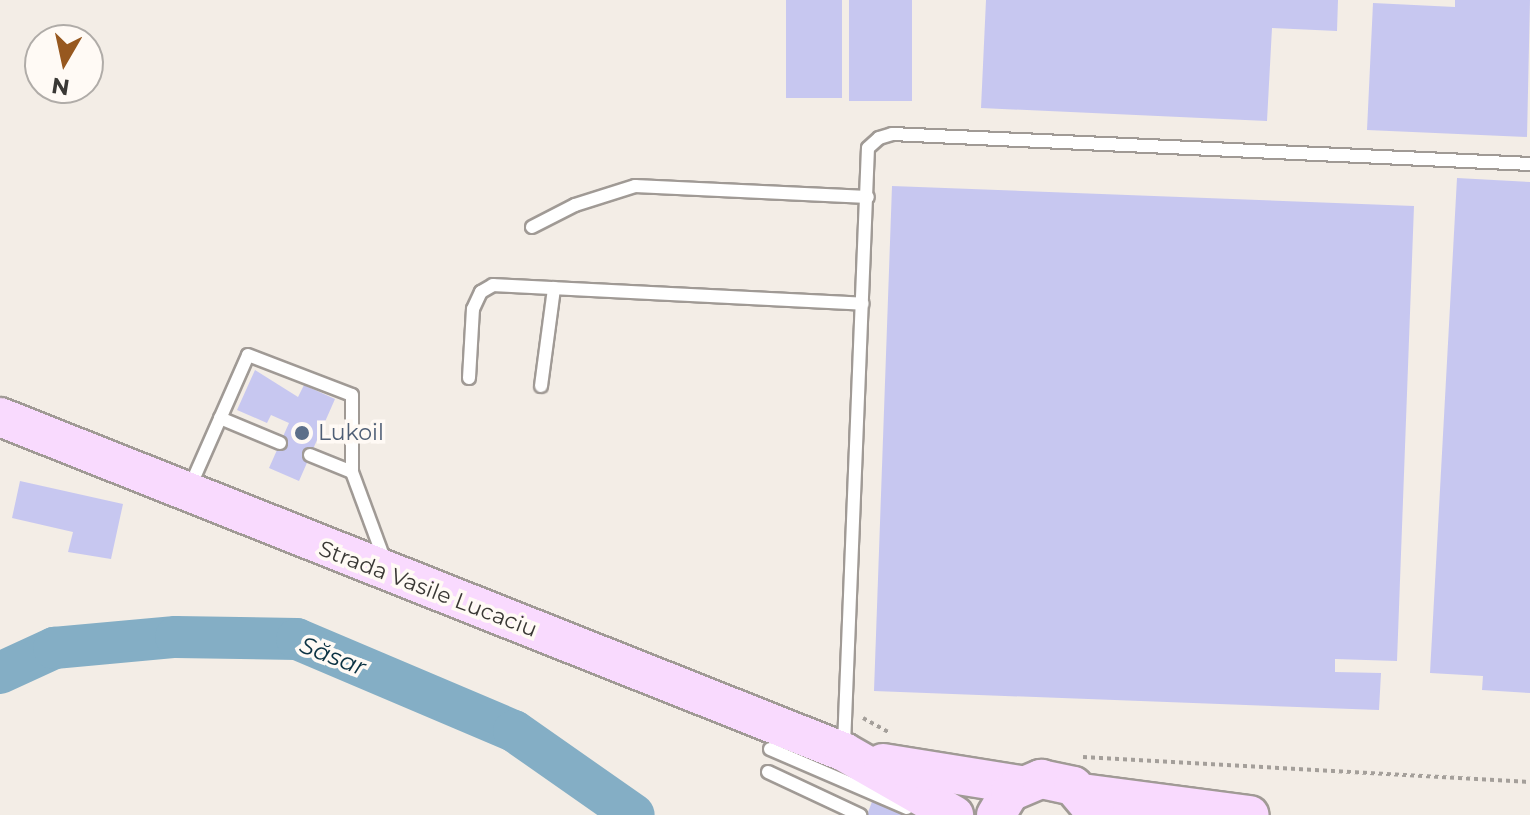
<!DOCTYPE html>
<html>
<head>
<meta charset="utf-8">
<style>
	body { margin:0 }
	#map { position:relative; width:1530px; height:815px; overflow:hidden; background:#f3ede6; font-family:Montserrat,sans-serif }
	div>[style] { position:absolute }
	.river>* { height:42px; margin:-21px; padding:0 21px; transform-origin:21px; border-radius:21px; background:#84aec5 }
	.building>* { inset:0; background:#c7c7f0; transform-origin:0 0 }
	.path>* { height:4px; margin-top:-2px; transform-origin:0; background:repeating-linear-gradient(90deg,#a49f9a 0 4px,transparent 0 8px) }
	.roads { filter:drop-shadow(2px 0 #a09a95) drop-shadow(-2px 0 #a09a95) drop-shadow(0 2px #a09a95) drop-shadow(0 -2px #a09a95) }
	.service>* { height:12px; margin:-6px; padding:0 6px; transform-origin:6px; border-radius:6px; background:#fff }
	.primary>* { height:38px; margin:-19px; padding:0 19px; transform-origin:19px; border-radius:19px; background:#f9dafe }
	.dots>* { width:22px; height:22px; translate:-50% -50%; box-sizing:border-box; border:4px solid #fffaf5; border-radius:50% }
	span { translate:-50% -50%; white-space:nowrap; text-align:center; line-height:1.15; -webkit-text-stroke:7px #fffaf5; paint-order:stroke }
	.service-label { font-size:22px; color:#4e5e75 }
	.left { translate:0 -50%; text-align:left }
	.street-label { font-size:22px; color:#3a3835 }
	.water-label { font-size:24px; color:#0b3243; font-style:italic }
	.north { position:absolute; left:24px; top:24px; width:80px; height:80px; box-sizing:border-box; background:#fffaf5; border:2px solid #b0aca8; border-radius:50%; rotate:189deg; font-size:22px; font-weight:700; line-height:32px; text-align:center; color:#3a3835 }
	.north::after { content:''; display:block; margin:auto; width:28px; height:36px; background:#97581f; clip-path:polygon(50% 0,100% 100%,50% 72%,0 100%) }
</style>
</head>
<body>
<div id="map">
	<div class="river">
		<i style="left:0;top:673px;width:60px;rotate:-24.8deg"></i>
		<i style="left:54px;top:648px;width:122px;rotate:-5.2deg"></i>
		<i style="left:176px;top:637px;width:121px;rotate:0.9deg"></i>
		<i style="left:297px;top:639px;width:236px;rotate:23deg"></i>
		<i style="left:514px;top:731px;width:146px;rotate:35deg"></i>
	</div>
	<div class="building">
		<i style="left:786px;top:0;width:56px;height:98px"></i>
		<i style="left:849px;top:0;width:63px;height:101px"></i>
		<i style="clip-path:polygon(986px 0,1338px 0,1337px 31px,1272px 28px,1267px 121px,981px 108px)"></i>
		<i style="clip-path:polygon(1455px 0,1530px 0,1527px 137px,1367px 130px,1373px 3px,1455px 7px)"></i>
		<i style="clip-path:polygon(1457px 178px,1530px 182px,1530px 693px,1482px 690px,1483px 676px,1430px 673px)"></i>
		<i style="clip-path:polygon(892px 186px,1414px 206px,1397px 661px,1335px 659px,1335px 672px,1381px 673px,1379px 710px,874px 691px)"></i>
		<i style="clip-path:polygon(255px 370px,298px 397px,304px 385px,335px 399px,299px 481px,269px 468px,289px 423px,271px 415px,267px 423px,237px 410px)"></i>
		<i style="clip-path:polygon(20px 481px,123px 504px,111px 559px,68px 552px,73px 532px,12px 518px)"></i>
		<i style="clip-path:polygon(873px 799px,904px 811px,902px 815px,867px 815px)"></i>
	</div>
	<div class="path">
		<i style="left:863px;top:718px;width:31px;rotate:29deg"></i>
		<i style="left:1083px;top:757px;width:448px;rotate:3.2deg"></i>
	</div>
	<div class="roads">
		<div class="service">
			<i style="left:532px;top:227px;width:48px;rotate:-27.1deg"></i>
			<i style="left:575px;top:205px;width:63px;rotate:-17.6deg"></i>
			<i style="left:635px;top:186px;width:233px;rotate:2.7deg"></i>
			<i style="left:469px;top:378px;width:69px;rotate:-86.7deg"></i>
			<i style="left:473px;top:309px;width:19px;rotate:-65deg"></i>
			<i style="left:481px;top:292px;width:14px;rotate:-30deg"></i>
			<i style="left:493px;top:285px;width:370px;rotate:2.9deg"></i>
			<i style="left:541px;top:386px;width:99px;rotate:-82.4deg"></i>
			<i style="left:220px;top:418px;width:65px;rotate:22.6deg"></i>
			<i style="left:310px;top:455px;width:45px;rotate:22deg"></i>
			<i style="left:189px;top:489px;width:146px;rotate:-66.2deg"></i>
			<i style="left:248px;top:355px;width:111px;rotate:21deg"></i>
			<i style="left:352px;top:395px;width:77px;rotate:90deg"></i>
			<i style="left:352px;top:472px;width:95px;rotate:69.7deg"></i>
			<i style="left:844px;top:745px;width:597px;rotate:-87.7deg"></i>
			<i style="left:868px;top:148px;width:15px;rotate:-42deg"></i>
			<i style="left:879px;top:138px;width:14px;rotate:-17deg"></i>
			<i style="left:892px;top:134px;width:639px;rotate:2.69deg"></i>
			<i style="left:770px;top:749px;width:149px;rotate:23.3deg"></i>
			<i style="left:768px;top:772px;width:102px;rotate:25.1deg"></i>
		</div>
		<div class="primary">
			<i style="left:0;top:417px;width:908px;rotate:21.65deg"></i>
			<i style="left:844px;top:752px;width:127px;rotate:29.8deg"></i>
			<i style="left:883px;top:763px;width:139px;rotate:9.1deg"></i>
			<i style="left:1082px;top:793px;width:169px;rotate:7.5deg"></i>
			<i style="left:996px;top:815px;width:27px;rotate:-59deg"></i>
			<i style="left:1010px;top:792px;width:34px;rotate:-23deg"></i>
			<i style="left:1041px;top:779px;width:33px;rotate:12deg"></i>
			<i style="left:1073px;top:786px;width:34px;rotate:50deg"></i>
		</div>
	</div>
	<div class="dots">
		<i style="left:302px;top:433px;background:#5c6f8a"></i>
	</div>
	<div class="service-label">
		<span class="left" style="left:318px;top:433px">Lukoil</span>
	</div>
	<div class="street-label">
		<span style="left:428px;top:589px;rotate:21deg">Strada Vasile Lucaciu</span>
	</div>
	<div class="water-label">
		<span style="left:333px;top:656px;rotate:21deg">Săsar</span>
	</div>
	<div class="north">N</div>
</div>
</body>
</html>
